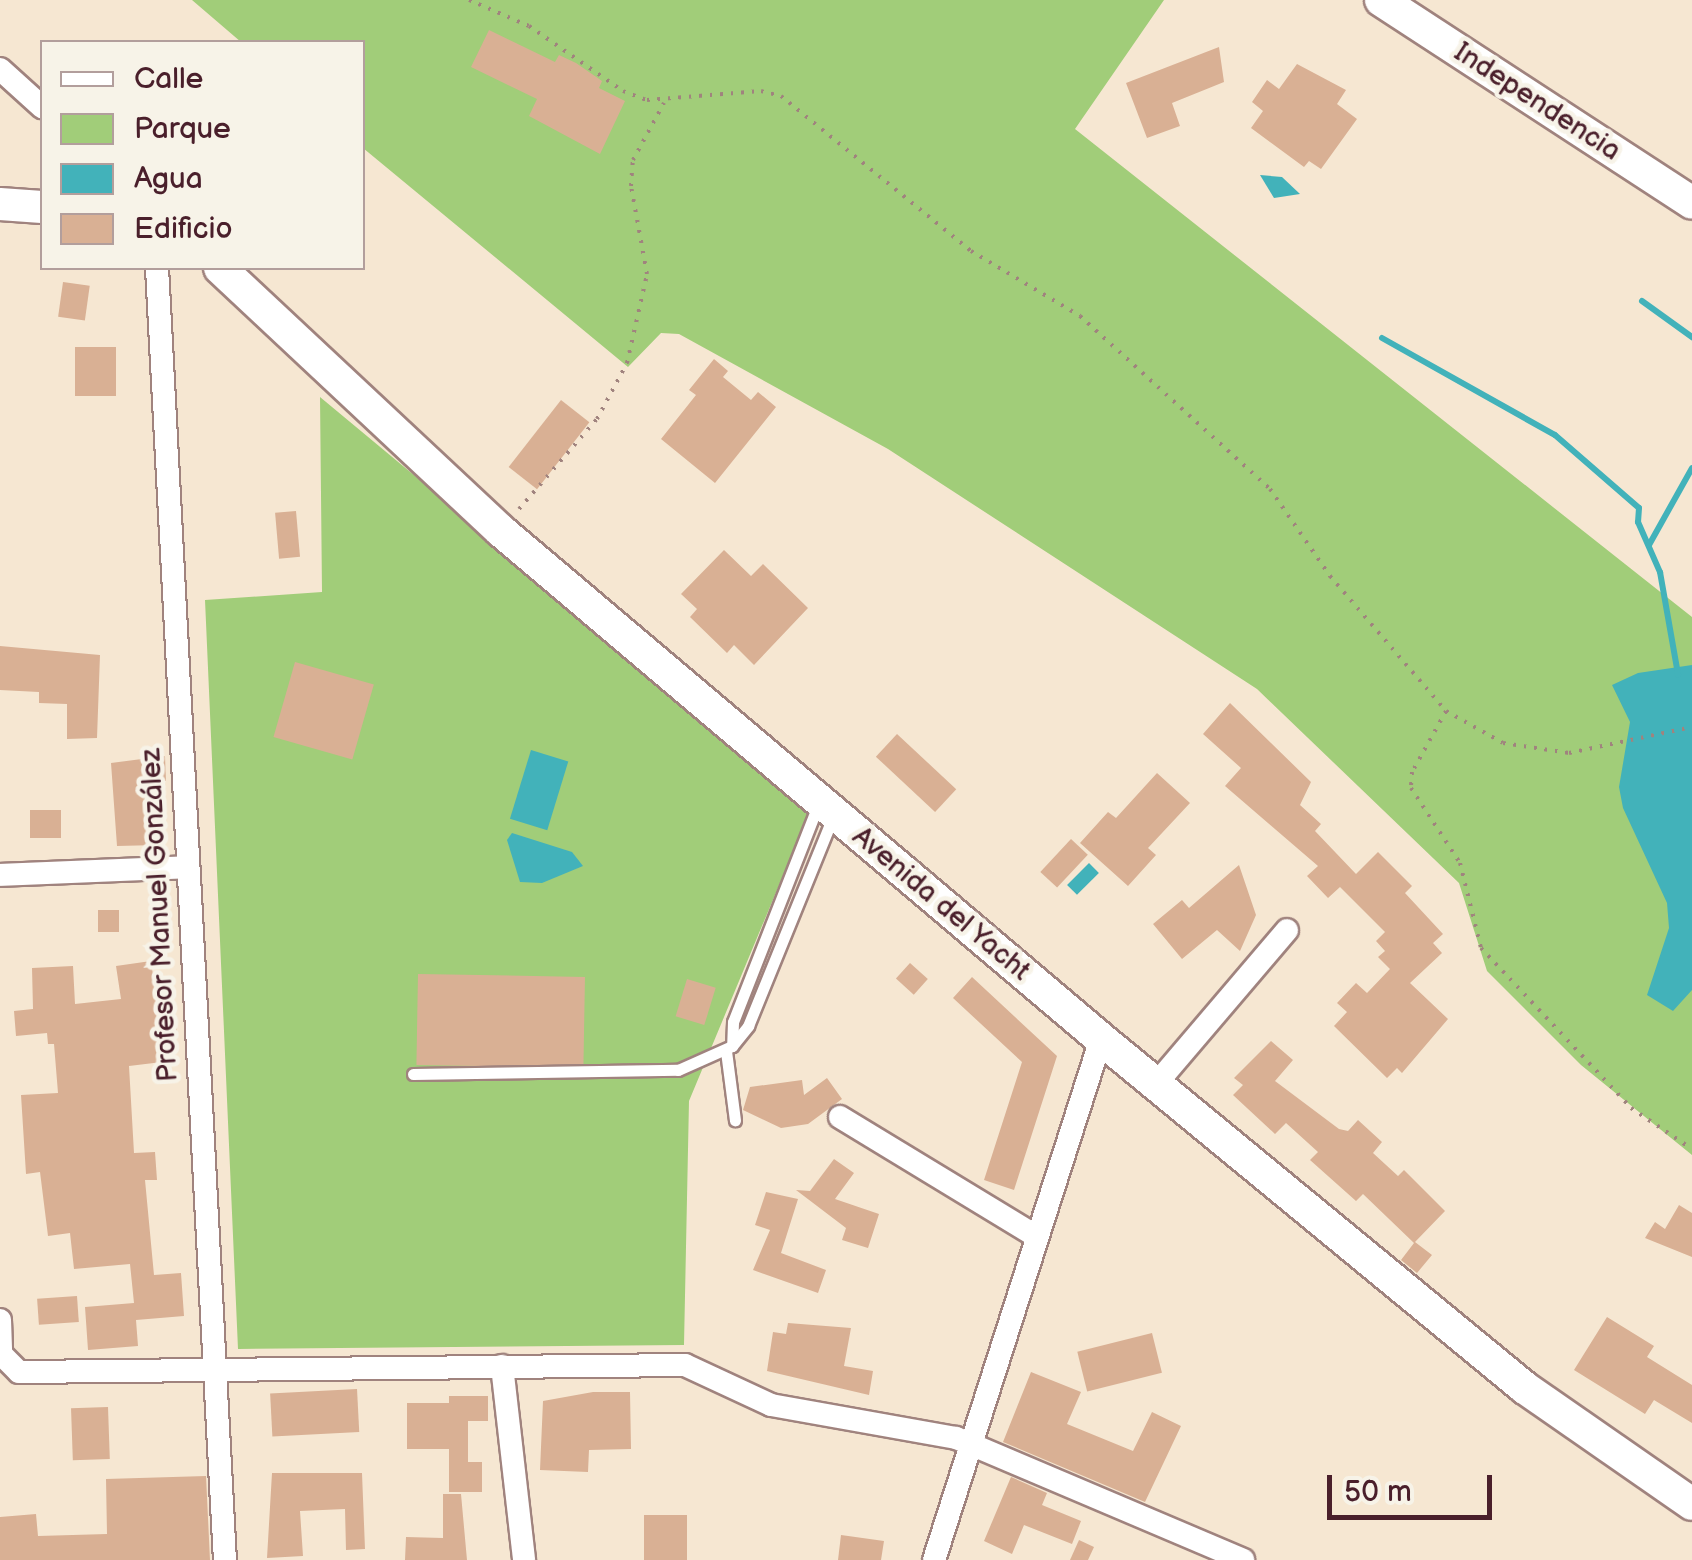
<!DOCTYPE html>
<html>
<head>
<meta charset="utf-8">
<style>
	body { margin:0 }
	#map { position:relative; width:1692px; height:1560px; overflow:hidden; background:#f6e7d2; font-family:"Balsamiq Sans",sans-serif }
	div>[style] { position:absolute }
	.green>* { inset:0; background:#a1cd79 }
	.water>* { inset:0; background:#42b2ba; transform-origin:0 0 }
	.stream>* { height:6px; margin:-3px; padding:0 3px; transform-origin:3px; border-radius:3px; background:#42b2ba }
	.building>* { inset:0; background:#d9b094; transform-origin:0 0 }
	.path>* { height:4px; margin-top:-2px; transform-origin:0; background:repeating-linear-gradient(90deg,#a0837e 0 2.5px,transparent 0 10.5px) }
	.roads { filter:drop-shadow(2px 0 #a0837e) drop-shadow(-2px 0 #a0837e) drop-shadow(0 2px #a0837e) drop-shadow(0 -2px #a0837e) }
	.lane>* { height:11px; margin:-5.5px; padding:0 5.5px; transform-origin:5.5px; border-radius:5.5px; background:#fff }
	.street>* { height:22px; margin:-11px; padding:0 11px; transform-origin:11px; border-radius:11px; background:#fff }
	.secondary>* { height:32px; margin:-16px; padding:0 16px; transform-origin:16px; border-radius:16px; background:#fff }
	span { translate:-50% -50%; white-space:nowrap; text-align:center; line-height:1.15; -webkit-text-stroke:9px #f7f3e8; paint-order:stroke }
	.street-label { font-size:28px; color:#4a1f2b }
	.legend { position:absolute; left:40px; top:40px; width:325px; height:230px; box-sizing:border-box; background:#f7f3e8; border:2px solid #b29e9c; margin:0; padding:12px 18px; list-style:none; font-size:30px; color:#4a1f2b }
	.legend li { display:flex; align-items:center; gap:20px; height:50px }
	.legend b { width:50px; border:2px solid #b29e9c }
	.scale { position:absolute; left:1327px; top:1475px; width:165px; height:45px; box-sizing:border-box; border:5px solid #4a1f2b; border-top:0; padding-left:12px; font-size:30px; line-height:35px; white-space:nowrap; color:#4a1f2b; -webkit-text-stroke:8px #f7f3e8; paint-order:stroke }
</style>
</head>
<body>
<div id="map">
	<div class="green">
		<i style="clip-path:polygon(192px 0,1164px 0,1075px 129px,1692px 617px,1692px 1155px,1581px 1065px,1487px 971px,1459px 883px,1257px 689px,888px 449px,679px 334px,661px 333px,628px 367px,363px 148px,362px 42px,241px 42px)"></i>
		<i style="clip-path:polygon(320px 397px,812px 806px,689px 1101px,684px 1345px,238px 1349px,205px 600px,322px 592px)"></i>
	</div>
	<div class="water">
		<i style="clip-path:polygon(1260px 175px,1282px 177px,1300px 194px,1274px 198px)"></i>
		<i style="clip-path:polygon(1692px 665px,1692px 990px,1673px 1011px,1647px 995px,1669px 928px,1667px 903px,1623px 808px,1619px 787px,1630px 722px,1612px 685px,1638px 673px)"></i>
		<i style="left:531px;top:750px;width:39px;height:72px;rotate:17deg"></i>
		<i style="clip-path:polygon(512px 833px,572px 852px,583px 866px,542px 883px,520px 882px,507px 840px)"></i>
		<i style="left:1089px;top:863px;width:14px;height:31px;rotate:45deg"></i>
	</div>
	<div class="stream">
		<i style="left:1642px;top:301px;width:62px;rotate:35.8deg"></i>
		<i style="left:1382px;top:338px;width:198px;rotate:29.3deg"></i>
		<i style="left:1555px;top:435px;width:111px;rotate:41deg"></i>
		<i style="left:1639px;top:508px;width:14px;rotate:94deg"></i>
		<i style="left:1638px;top:522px;width:55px;rotate:66.3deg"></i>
		<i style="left:1660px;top:572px;width:104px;rotate:80deg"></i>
		<i style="left:1649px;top:545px;width:88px;rotate:-60.8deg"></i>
	</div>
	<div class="building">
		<i style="clip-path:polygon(489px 30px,555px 62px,559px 55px,576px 63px,602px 81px,599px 88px,625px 101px,600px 154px,529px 116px,537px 99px,471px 67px)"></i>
		<i style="clip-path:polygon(1219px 47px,1224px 82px,1172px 103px,1180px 126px,1147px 138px,1126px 83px)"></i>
		<i style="clip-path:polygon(1297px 64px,1346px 90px,1337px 104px,1357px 119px,1321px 169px,1309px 161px,1304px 167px,1251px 128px,1263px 111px,1252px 102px,1267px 80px,1279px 89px)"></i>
		<i style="left:63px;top:282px;width:27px;height:35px;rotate:8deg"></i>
		<i style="left:75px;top:347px;width:41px;height:49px"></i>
		<i style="clip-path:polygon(714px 359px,728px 371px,723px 377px,751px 400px,758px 392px,776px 407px,715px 483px,661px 439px,696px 395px,689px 390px)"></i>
		<i style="left:561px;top:400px;width:36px;height:85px;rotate:38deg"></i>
		<i style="left:296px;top:511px;width:46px;height:21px;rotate:85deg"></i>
		<i style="clip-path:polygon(724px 550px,751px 576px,763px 564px,808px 608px,754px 665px,734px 645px,727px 653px,690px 617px,697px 609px,681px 594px)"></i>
		<i style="clip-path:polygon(0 646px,100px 655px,97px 738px,67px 739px,67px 704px,39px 703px,39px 692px,0 690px)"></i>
		<i style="left:295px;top:662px;width:82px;height:78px;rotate:16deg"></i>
		<i style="clip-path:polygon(1230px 703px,1311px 782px,1300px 805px,1321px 824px,1315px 831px,1356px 874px,1378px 852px,1412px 886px,1405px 893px,1443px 934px,1433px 943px,1442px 953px,1410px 983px,1448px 1019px,1402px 1073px,1397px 1068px,1387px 1078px,1334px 1026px,1347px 1012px,1337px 1003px,1356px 983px,1367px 993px,1390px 969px,1378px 957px,1385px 951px,1376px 941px,1385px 932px,1340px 887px,1328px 898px,1307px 876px,1318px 866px,1225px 786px,1241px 768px,1203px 734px)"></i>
		<i style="left:897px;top:734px;width:81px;height:31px;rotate:43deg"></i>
		<i style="clip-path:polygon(165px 756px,166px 781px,155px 781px,157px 845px,117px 846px,111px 763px)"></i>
		<i style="clip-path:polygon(1157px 773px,1190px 803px,1148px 848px,1156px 855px,1128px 886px,1080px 843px,1108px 812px,1116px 818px)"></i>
		<i style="left:30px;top:810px;width:31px;height:28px"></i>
		<i style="left:1071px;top:839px;width:23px;height:45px;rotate:43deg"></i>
		<i style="clip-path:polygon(1239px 865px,1256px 915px,1240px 951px,1217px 930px,1182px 959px,1153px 924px,1182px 900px,1189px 908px)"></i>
		<i style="left:119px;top:910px;width:22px;height:21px;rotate:90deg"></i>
		<i style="clip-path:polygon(151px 961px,158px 1011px,175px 1010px,177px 1033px,159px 1035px,162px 1062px,129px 1066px,134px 1153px,155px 1152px,157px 1180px,145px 1180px,154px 1275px,181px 1273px,184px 1316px,136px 1320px,138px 1346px,88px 1350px,85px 1307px,134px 1303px,130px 1264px,74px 1269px,70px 1233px,48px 1236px,40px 1172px,26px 1174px,21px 1095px,58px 1093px,54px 1044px,48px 1044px,47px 1033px,16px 1036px,14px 1011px,33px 1009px,32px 968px,73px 966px,75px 1004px,121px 999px,116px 966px)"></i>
		<i style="left:910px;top:963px;width:24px;height:21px;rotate:42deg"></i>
		<i style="left:418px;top:974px;width:167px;height:91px;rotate:1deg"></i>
		<i style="clip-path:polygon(972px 977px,1057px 1056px,1014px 1190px,984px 1180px,1022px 1062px,953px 998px)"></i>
		<i style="left:687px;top:979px;width:30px;height:39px;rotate:17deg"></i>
		<i style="clip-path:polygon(1271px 1041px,1293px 1060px,1275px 1081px,1339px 1129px,1348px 1131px,1358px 1120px,1382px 1142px,1373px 1153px,1398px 1176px,1404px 1170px,1445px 1211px,1415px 1242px,1432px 1255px,1417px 1273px,1401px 1260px,1414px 1243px,1363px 1194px,1356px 1201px,1310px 1160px,1318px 1152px,1286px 1123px,1275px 1134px,1233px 1095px,1243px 1085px,1234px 1078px)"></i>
		<i style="clip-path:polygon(827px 1078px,842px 1099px,808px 1124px,781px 1128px,743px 1110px,750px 1087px,802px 1080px,804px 1095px)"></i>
		<i style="clip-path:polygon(834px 1159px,854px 1173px,835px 1199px,879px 1214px,868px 1248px,842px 1240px,846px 1228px,796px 1190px,810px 1191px)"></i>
		<i style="clip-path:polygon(766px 1192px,798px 1199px,781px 1253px,826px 1270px,818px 1293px,753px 1270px,770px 1230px,755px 1225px)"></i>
		<i style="clip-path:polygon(1679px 1205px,1692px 1213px,1692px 1257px,1645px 1238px,1655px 1222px,1665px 1229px)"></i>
		<i style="left:77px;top:1296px;width:26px;height:40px;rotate:86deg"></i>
		<i style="clip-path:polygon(1607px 1317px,1654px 1346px,1647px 1357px,1692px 1385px,1692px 1423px,1654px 1400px,1645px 1414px,1574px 1370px)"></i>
		<i style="clip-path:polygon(788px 1323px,851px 1328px,844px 1366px,873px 1371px,869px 1395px,767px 1371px,773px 1332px,786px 1334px)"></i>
		<i style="left:1152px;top:1333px;width:41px;height:77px;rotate:76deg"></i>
		<i style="clip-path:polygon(1031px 1372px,1081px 1392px,1067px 1424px,1133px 1451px,1152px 1412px,1181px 1426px,1145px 1502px,1003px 1442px)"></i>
		<i style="left:357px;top:1389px;width:43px;height:87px;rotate:87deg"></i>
		<i style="clip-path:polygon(593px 1392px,630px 1392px,631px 1449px,589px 1450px,588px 1472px,540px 1470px,543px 1401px)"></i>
		<i style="clip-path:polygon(449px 1396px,488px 1396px,488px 1421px,468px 1421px,468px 1462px,482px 1462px,482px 1492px,449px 1492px,449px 1449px,407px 1449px,407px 1403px,449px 1403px)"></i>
		<i style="left:108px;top:1407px;width:52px;height:37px;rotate:88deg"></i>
		<i style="clip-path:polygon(272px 1473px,362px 1473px,365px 1549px,346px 1550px,345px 1509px,300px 1511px,303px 1556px,267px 1558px)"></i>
		<i style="clip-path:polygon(206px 1476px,210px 1560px,0 1560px,0 1517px,36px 1514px,38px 1536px,107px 1534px,106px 1479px)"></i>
		<i style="clip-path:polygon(1011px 1477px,1047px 1493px,1042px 1505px,1081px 1521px,1072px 1544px,1024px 1525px,1012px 1554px,984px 1541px)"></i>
		<i style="clip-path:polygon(443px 1494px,461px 1494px,467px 1560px,405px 1560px,406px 1537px,443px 1538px)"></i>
		<i style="left:687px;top:1515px;width:45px;height:43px;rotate:90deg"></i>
		<i style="clip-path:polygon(841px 1535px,884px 1541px,881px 1560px,838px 1560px)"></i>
		<i style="clip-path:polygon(1079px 1540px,1094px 1547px,1088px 1560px,1070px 1560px)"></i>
	</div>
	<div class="path">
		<i style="left:469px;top:0;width:65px;rotate:23.4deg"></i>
		<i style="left:529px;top:26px;width:114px;rotate:34.7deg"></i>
		<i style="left:623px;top:91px;width:26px;rotate:21deg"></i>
		<i style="left:647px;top:100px;width:114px;rotate:-4.5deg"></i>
		<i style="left:761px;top:91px;width:21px;rotate:14deg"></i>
		<i style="left:781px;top:96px;width:245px;rotate:39.2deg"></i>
		<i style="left:971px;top:251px;width:127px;rotate:30.8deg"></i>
		<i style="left:1080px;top:316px;width:257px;rotate:42.3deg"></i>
		<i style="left:1270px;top:489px;width:106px;rotate:55.4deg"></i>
		<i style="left:1330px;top:576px;width:178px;rotate:49.3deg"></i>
		<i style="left:1446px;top:711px;width:65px;rotate:29.3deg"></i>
		<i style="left:1503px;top:743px;width:67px;rotate:8.6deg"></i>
		<i style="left:1569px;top:753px;width:126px;rotate:-11.9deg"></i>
		<i style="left:519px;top:509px;width:119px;rotate:-49.1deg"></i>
		<i style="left:597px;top:419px;width:64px;rotate:-61.8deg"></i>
		<i style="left:627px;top:363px;width:91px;rotate:-77.3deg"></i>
		<i style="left:647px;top:274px;width:89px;rotate:-100.3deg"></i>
		<i style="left:631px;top:186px;width:26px;rotate:-86deg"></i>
		<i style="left:633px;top:160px;width:65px;rotate:-61.5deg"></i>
		<i style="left:1446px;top:711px;width:70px;rotate:119.1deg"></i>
		<i style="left:1412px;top:772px;width:16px;rotate:94deg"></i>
		<i style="left:1411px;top:788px;width:90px;rotate:56.8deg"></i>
		<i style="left:1460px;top:863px;width:88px;rotate:76.1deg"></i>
		<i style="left:1481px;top:948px;width:219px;rotate:46.8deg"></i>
		<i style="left:1631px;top:1108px;width:73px;rotate:33.9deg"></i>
	</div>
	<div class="roads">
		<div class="lane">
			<i style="left:818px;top:805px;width:233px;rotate:111.4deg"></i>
			<i style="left:733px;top:1022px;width:24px;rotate:92deg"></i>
			<i style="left:732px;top:1046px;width:26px;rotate:-51deg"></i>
			<i style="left:748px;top:1026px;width:223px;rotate:-67.9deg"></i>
			<i style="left:726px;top:1051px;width:70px;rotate:82.6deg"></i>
			<i style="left:413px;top:1074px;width:265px;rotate:-0.9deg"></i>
			<i style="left:678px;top:1070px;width:59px;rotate:-24deg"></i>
		</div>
		<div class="street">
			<i style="left:0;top:69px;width:57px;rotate:42.1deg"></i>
			<i style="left:157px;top:268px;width:1294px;rotate:86.99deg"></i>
			<i style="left:0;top:875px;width:188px;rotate:-2.4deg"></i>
			<i style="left:1156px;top:1084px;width:202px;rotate:-49.6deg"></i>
			<i style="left:840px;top:1117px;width:229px;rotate:31.3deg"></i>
			<i style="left:0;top:1320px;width:34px;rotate:88deg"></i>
			<i style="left:1px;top:1354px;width:25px;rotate:45deg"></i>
			<i style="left:19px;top:1372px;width:666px;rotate:-0.6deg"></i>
			<i style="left:685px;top:1365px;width:95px;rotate:24.9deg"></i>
			<i style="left:771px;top:1405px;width:188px;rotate:10.1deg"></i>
			<i style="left:956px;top:1438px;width:312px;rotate:23deg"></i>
			<i style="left:502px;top:1366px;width:195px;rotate:83.5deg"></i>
			<i style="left:934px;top:1560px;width:547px;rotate:-72.23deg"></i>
		</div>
		<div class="secondary">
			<i style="left:1381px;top:0;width:371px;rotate:33.1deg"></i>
			<i style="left:0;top:204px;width:42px;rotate:4.1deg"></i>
			<i style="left:220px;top:268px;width:385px;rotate:43.1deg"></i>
			<i style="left:501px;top:531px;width:786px;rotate:40.25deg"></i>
			<i style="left:1101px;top:1039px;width:549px;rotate:39.46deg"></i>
			<i style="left:1525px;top:1388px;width:203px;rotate:34.8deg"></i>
		</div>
	</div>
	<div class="street-label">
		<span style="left:1537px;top:102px;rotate:33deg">Independencia</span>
		<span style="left:941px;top:904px;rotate:40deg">Avenida del Yacht</span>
		<span style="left:160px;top:915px;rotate:-93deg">Profesor Manuel González</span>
	</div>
	<ul class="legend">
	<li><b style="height:12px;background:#fff"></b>Calle</li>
	<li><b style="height:28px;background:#a1cd79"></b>Parque</li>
	<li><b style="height:28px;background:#42b2ba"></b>Agua</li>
	<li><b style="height:28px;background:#d9b094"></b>Edificio</li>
	</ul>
	<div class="scale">50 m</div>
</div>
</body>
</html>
